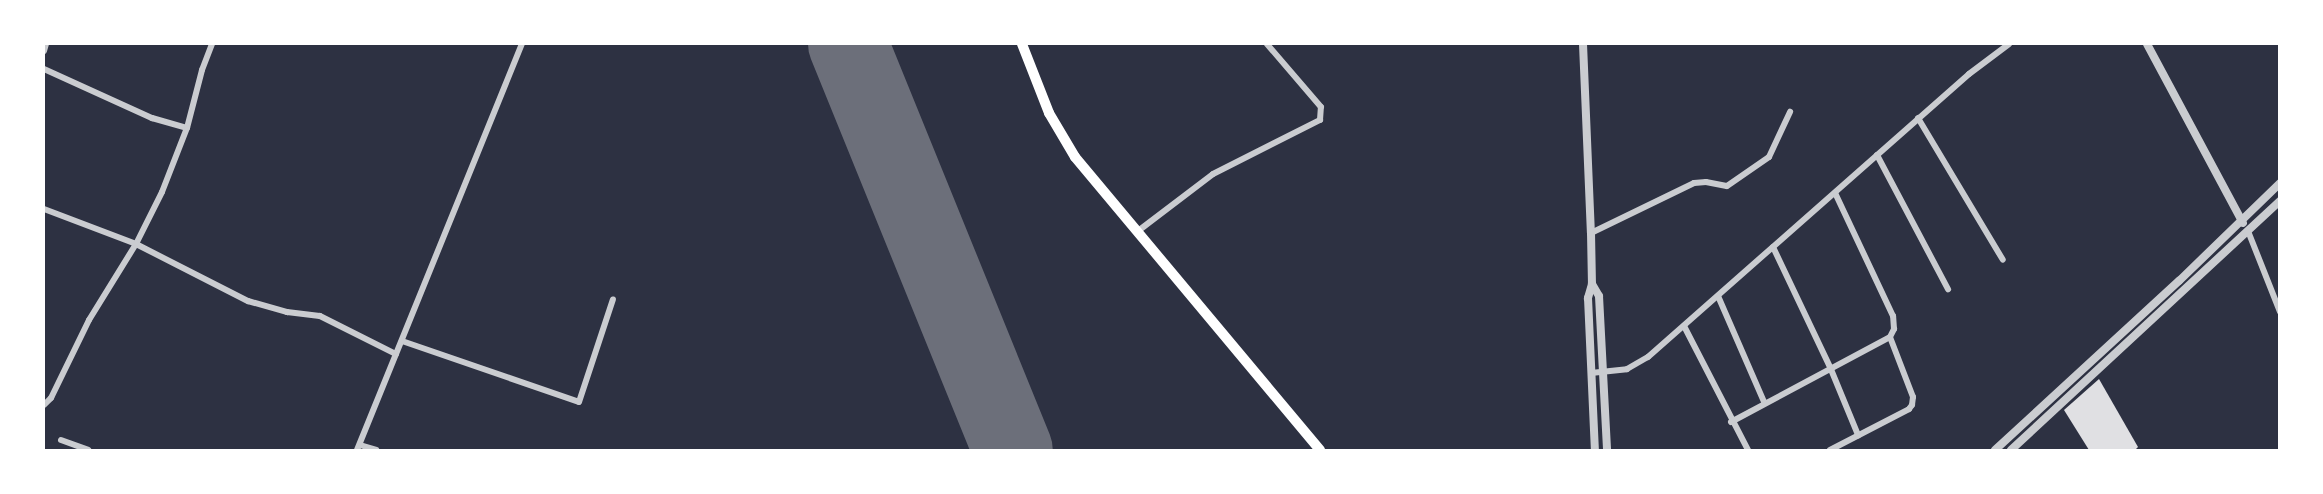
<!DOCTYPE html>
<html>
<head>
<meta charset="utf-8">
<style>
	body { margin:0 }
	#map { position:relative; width:2323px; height:494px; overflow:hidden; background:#2d3142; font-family:Karla,sans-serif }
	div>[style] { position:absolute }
	.runway>* { height:80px; margin:-40px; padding:0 40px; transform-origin:40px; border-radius:40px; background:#6c6f7a }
	.building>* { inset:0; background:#e0e0e3 }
	.minor>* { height:6px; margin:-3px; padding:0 3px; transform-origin:3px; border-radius:3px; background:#caccd0 }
	.tertiary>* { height:8px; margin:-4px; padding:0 4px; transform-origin:4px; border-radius:4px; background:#caccd0 }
	.trunk>* { height:10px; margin:-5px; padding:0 5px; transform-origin:5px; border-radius:5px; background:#fff }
	span { translate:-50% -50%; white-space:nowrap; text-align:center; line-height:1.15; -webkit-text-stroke:5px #fff; paint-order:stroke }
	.frame { position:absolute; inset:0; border:45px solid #fff; pointer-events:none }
</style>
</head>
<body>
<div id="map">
	<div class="runway">
		<i style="left:848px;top:44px;width:438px;rotate:67.9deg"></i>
	</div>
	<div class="building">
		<i style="clip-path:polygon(2099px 379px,2138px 447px,2135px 450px,2089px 450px,2064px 410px)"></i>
	</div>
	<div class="minor">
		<i style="left:44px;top:51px;width:7px;rotate:-74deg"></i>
		<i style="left:44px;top:69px;width:119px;rotate:24.4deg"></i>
		<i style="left:152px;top:118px;width:36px;rotate:16deg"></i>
		<i style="left:1918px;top:118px;width:165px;rotate:59.1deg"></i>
		<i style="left:1877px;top:155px;width:152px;rotate:62.1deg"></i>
		<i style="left:44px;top:209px;width:98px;rotate:20.8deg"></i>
		<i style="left:136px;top:244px;width:126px;rotate:27deg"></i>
		<i style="left:248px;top:301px;width:41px;rotate:15.8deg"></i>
		<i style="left:287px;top:312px;width:33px;rotate:7deg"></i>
		<i style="left:320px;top:316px;width:85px;rotate:26.6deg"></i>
		<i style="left:1138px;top:231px;width:94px;rotate:-37.2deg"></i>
		<i style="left:1213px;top:174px;width:120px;rotate:-26.8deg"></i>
		<i style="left:1320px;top:120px;width:13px;rotate:-86deg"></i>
		<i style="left:1321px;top:107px;width:83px;rotate:-130.6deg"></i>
		<i style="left:2248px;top:231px;width:87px;rotate:68.4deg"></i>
		<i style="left:1591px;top:233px;width:114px;rotate:-25.9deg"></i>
		<i style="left:1694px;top:183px;width:12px;rotate:-5deg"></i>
		<i style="left:1706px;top:182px;width:21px;rotate:11deg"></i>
		<i style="left:1727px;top:186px;width:51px;rotate:-34.6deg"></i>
		<i style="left:1769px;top:157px;width:50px;rotate:-65deg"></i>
		<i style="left:1773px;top:247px;width:133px;rotate:64.6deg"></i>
		<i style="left:1830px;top:367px;width:74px;rotate:67.6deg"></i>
		<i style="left:1718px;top:296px;width:116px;rotate:66.5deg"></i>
		<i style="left:1684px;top:326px;width:140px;rotate:62.7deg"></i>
		<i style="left:402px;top:341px;width:187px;rotate:19deg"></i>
		<i style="left:579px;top:402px;width:108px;rotate:-71.7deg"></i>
		<i style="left:1591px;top:373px;width:36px;rotate:-6deg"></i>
		<i style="left:1627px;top:369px;width:24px;rotate:-30deg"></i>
		<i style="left:1648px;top:357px;width:428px;rotate:-41.4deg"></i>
		<i style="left:1969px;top:74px;width:50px;rotate:-36.9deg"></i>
		<i style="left:44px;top:405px;width:10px;rotate:-45deg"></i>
		<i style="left:51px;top:398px;width:87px;rotate:-64deg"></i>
		<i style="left:89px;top:320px;width:89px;rotate:-58.3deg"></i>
		<i style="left:136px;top:244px;width:58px;rotate:-63.4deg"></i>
		<i style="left:162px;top:192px;width:69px;rotate:-68.7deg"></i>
		<i style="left:187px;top:128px;width:60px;rotate:-75.5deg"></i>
		<i style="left:202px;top:70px;width:28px;rotate:-69deg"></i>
		<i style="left:1731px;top:422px;width:180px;rotate:-28.1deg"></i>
		<i style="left:1890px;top:337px;width:9px;rotate:-63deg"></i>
		<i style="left:1894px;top:329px;width:13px;rotate:-94deg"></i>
		<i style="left:1893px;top:316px;width:136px;rotate:-115.2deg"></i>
		<i style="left:61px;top:440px;width:29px;rotate:20deg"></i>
		<i style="left:360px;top:445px;width:17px;rotate:17deg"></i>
		<i style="left:357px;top:450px;width:438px;rotate:-67.9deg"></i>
		<i style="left:1830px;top:450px;width:89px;rotate:-27.4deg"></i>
		<i style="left:1909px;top:409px;width:5px;rotate:-53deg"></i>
		<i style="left:1912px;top:405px;width:8px;rotate:-83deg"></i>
		<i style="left:1913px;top:397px;width:64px;rotate:-111deg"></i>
	</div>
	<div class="tertiary">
		<i style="left:1583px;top:44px;width:189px;rotate:87.6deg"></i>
		<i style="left:1591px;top:233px;width:51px;rotate:88.9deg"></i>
		<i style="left:1592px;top:284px;width:15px;rotate:106deg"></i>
		<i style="left:1588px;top:298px;width:152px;rotate:87.4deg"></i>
		<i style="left:2147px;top:44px;width:203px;rotate:61.8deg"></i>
		<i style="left:1592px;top:284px;width:14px;rotate:60deg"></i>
		<i style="left:1599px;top:296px;width:154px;rotate:87deg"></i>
		<i style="left:1995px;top:450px;width:250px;rotate:-42.6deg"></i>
		<i style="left:2179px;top:281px;width:141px;rotate:-44.1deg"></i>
		<i style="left:2011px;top:450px;width:367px;rotate:-42.8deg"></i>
	</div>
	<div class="trunk">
		<i style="left:1022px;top:44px;width:74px;rotate:68.6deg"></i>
		<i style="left:1049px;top:113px;width:51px;rotate:59.4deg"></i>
		<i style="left:1075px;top:157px;width:382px;rotate:50.1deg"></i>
	</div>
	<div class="frame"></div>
</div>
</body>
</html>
